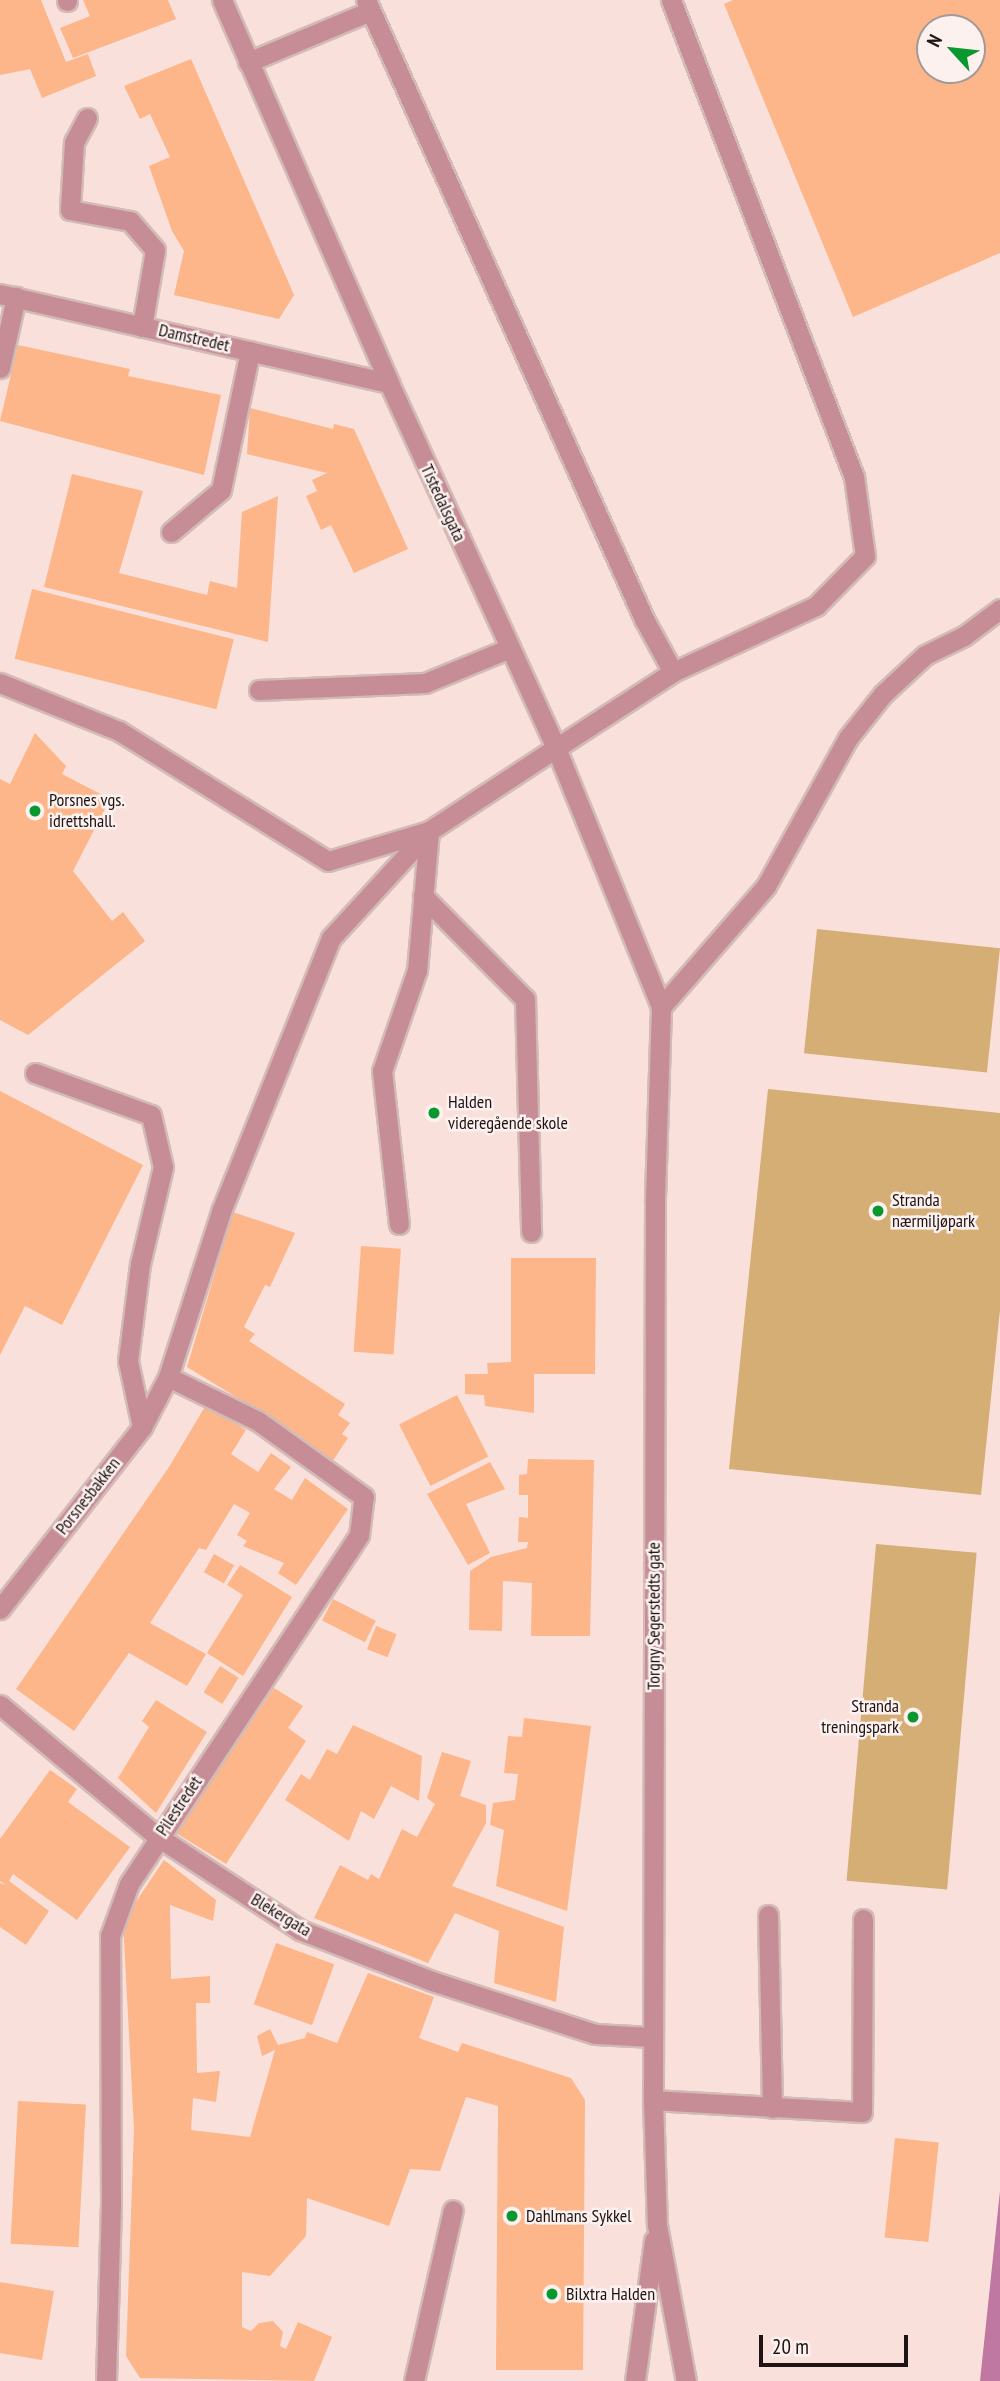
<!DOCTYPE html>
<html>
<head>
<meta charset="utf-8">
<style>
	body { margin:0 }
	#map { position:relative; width:1000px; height:2381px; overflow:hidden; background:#fae0db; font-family:"PT Sans Narrow",sans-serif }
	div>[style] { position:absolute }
	.green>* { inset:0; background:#d5ae75; transform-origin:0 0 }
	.water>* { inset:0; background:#be78a1 }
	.building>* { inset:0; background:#fcb689; transform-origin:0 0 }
	.roads { filter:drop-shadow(2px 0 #d2bbb7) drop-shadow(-2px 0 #d2bbb7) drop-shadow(0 2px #d2bbb7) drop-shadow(0 -2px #d2bbb7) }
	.service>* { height:19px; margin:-9.5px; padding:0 9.5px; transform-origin:9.5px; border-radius:9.5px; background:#c78d97 }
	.minor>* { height:19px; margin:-9.5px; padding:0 9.5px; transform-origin:9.5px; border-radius:9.5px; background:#c78d97 }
	.tertiary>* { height:19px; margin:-9.5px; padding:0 9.5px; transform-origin:9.5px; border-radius:9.5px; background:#c78d97 }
	.dots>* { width:19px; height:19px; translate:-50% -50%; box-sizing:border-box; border:4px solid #fcf1ef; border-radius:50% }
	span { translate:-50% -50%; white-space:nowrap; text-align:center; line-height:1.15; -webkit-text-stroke:5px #fcf1ef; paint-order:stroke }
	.street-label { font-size:18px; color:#1d1413 }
	.poi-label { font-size:18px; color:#1d1413 }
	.left { translate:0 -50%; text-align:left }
	.right { translate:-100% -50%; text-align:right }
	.north { position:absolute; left:916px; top:14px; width:70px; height:70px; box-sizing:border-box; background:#fcf1ef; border:2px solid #a39997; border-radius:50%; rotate:297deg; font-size:19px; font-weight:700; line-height:28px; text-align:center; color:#1d1413 }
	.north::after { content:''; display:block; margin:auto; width:24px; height:32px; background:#08982f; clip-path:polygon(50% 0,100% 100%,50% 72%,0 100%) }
	.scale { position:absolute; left:759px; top:2335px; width:149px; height:32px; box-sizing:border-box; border:4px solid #1d1413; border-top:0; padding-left:9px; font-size:21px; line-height:24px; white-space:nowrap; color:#1d1413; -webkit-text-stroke:5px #fcf1ef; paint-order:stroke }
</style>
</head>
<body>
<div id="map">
	<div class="green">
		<i style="left:817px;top:929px;width:184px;height:125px;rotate:6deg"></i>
		<i style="clip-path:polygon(768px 1089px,1000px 1113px,1000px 1310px,981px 1495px,729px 1469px)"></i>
		<i style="left:876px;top:1544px;width:101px;height:338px;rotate:5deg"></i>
	</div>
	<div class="water">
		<i style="clip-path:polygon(1000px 2191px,1000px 2381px,980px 2381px)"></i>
	</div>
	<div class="building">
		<i style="clip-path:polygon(0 0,41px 0,66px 62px,88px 54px,96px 76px,42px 98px,30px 69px,0 75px)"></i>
		<i style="clip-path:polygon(83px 0,168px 0,176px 19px,73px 58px,60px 28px,90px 16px)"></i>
		<i style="clip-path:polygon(evenodd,733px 0,1000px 0,1000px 253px,853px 317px,724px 4px,733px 0,930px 28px,972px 28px,972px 70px,930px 70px,930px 28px)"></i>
		<i style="clip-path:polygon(191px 59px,294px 295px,279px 319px,174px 295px,184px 251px,172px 231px,149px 166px,170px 157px,150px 114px,140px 119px,124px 86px)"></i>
		<i style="clip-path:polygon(18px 345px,130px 369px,128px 376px,221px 395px,204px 475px,0 421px)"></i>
		<i style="clip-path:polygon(250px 408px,333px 429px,334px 424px,354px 429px,408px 549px,354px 573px,331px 525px,321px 530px,306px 496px,317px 491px,312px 480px,327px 473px,247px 454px)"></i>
		<i style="clip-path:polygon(72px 474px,143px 491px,119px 573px,207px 595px,210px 581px,237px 588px,242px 512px,278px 496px,268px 642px,44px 587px)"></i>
		<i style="left:32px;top:589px;width:208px;height:72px;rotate:14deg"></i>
		<i style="clip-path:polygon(35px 733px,66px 766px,62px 774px,110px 799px,73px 871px,112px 921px,123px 912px,145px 941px,28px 1035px,0 1020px,0 779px,10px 784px)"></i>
		<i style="clip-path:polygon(0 1091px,143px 1165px,62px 1325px,25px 1306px,0 1355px)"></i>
		<i style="clip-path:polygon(233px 1212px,295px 1233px,270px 1287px,265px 1285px,244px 1327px,255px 1334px,249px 1341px,345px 1404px,338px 1415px,350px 1423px,342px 1434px,348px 1438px,332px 1462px,300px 1436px,187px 1367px)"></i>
		<i style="left:361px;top:1246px;width:40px;height:106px;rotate:4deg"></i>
		<i style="clip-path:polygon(511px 1258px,596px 1258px,595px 1374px,534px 1374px,534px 1413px,485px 1406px,484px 1395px,465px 1394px,465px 1374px,488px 1374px,487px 1363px,511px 1362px)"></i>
		<i style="left:457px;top:1395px;width:69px;height:65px;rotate:63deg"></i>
		<i style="clip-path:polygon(206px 1405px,246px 1430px,231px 1454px,258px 1472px,271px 1453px,291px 1467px,274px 1489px,292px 1500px,305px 1478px,348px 1509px,296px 1585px,278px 1573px,284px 1563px,243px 1546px,247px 1541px,237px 1535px,250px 1513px,234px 1504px,206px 1550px,199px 1548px,150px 1623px,206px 1654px,187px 1686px,129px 1653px,74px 1731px,16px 1689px,169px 1467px)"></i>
		<i style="clip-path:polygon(528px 1459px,594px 1460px,590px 1636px,531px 1636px,532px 1583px,503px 1581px,502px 1631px,469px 1630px,470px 1571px,491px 1557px,527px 1548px,528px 1542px,518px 1542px,519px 1517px,528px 1518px,528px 1495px,519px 1495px,519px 1475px,527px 1474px)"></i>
		<i style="clip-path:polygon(490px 1462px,505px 1489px,466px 1504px,490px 1553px,468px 1565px,427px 1494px)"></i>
		<i style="left:214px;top:1554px;width:23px;height:21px;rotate:29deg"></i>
		<i style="clip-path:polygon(240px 1565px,292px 1597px,243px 1676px,207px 1653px,243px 1595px,227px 1585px)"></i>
		<i style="left:333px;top:1599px;width:48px;height:24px;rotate:27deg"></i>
		<i style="left:376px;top:1626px;width:22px;height:25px;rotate:21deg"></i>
		<i style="left:220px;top:1666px;width:22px;height:31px;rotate:32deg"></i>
		<i style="clip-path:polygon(274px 1688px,303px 1706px,288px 1728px,306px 1741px,226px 1864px,176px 1833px)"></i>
		<i style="clip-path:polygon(156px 1700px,207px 1732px,156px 1813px,118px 1778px,149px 1727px,142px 1721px)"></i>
		<i style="clip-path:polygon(524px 1718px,591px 1726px,567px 1911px,496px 1886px,504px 1830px,490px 1825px,493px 1803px,515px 1800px,518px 1774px,504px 1773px,508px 1736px,522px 1737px)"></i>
		<i style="clip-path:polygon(353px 1725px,422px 1756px,419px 1801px,391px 1786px,374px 1819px,361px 1811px,349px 1841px,285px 1800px,301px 1774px,310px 1780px,327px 1749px,337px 1754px)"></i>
		<i style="clip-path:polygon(442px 1752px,471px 1761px,460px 1796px,486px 1805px,486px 1823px,452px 1886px,564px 1927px,556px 2002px,494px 1983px,499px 1931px,455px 1913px,428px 1963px,314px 1918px,340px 1865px,368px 1880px,371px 1874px,379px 1879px,402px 1829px,417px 1837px,435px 1804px,427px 1798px)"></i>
		<i style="clip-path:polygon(50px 1770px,77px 1789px,68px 1802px,130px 1847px,77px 1920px,13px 1874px,9px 1881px,49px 1911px,26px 1945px,0 1927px,0 1883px,6px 1885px,0 1881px,0 1839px)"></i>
		<i style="clip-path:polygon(164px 1860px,216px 1900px,213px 1921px,170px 1905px,171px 1979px,210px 1976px,210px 2003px,196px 2003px,197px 2073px,220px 2071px,216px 2102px,193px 2098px,191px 2130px,250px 2137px,275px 2050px,262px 2056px,257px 2036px,270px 2029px,278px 2045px,305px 2038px,307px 2032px,337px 2043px,368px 1973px,434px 1997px,419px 2038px,458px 2052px,462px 2043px,571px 2078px,585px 2100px,583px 2370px,496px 2370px,498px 2106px,466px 2097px,440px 2171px,410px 2169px,389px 2226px,307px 2198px,306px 2236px,270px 2276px,242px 2272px,242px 2327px,251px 2331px,259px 2323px,273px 2321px,283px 2332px,280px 2346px,286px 2349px,298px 2322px,332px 2337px,314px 2381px,140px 2378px,126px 2356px,134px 2129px,123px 1921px)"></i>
		<i style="left:276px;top:1943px;width:62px;height:65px;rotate:20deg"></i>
		<i style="left:18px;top:2101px;width:68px;height:143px;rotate:3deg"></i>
		<i style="left:895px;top:2138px;width:44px;height:100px;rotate:6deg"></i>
		<i style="clip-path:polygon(0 2282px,54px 2291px,42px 2360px,0 2353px)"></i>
	</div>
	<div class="roads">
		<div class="service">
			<i style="left:67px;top:0;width:1px;rotate:90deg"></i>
			<i style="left:366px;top:0;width:679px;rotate:65.81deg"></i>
			<i style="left:644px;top:619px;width:60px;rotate:61.3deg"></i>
			<i style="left:248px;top:62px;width:132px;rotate:-22.7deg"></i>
			<i style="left:87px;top:118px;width:27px;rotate:118deg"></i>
			<i style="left:74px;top:142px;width:68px;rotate:93.4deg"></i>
			<i style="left:70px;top:210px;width:61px;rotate:10.4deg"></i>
			<i style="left:130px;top:221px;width:38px;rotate:49deg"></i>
			<i style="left:155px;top:250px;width:78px;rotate:99.6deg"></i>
			<i style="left:0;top:368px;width:73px;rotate:-77.3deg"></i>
			<i style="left:171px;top:532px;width:65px;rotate:-40deg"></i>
			<i style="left:221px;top:490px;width:142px;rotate:-78.2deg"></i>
			<i style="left:0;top:683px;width:128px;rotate:22deg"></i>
			<i style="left:119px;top:731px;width:246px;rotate:31.9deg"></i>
			<i style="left:328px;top:861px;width:105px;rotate:-16.5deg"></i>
			<i style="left:429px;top:831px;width:140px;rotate:94.9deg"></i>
			<i style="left:417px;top:970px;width:107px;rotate:109.1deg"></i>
			<i style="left:382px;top:1071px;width:154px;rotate:83.7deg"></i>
			<i style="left:259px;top:690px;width:166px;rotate:-2.4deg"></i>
			<i style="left:425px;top:683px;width:92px;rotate:-22.4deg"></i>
			<i style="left:556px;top:748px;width:140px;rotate:-33deg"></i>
			<i style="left:673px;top:672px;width:157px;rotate:-24.8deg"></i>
			<i style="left:816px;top:606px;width:70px;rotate:-45.6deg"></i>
			<i style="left:865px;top:556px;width:80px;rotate:-97.9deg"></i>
			<i style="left:854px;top:477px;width:511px;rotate:-110.99deg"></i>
			<i style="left:423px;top:896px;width:145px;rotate:45.3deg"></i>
			<i style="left:525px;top:999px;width:233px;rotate:88.5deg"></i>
			<i style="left:35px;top:1073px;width:123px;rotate:19.9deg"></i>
			<i style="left:151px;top:1115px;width:53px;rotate:77deg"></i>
			<i style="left:163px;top:1167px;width:100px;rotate:103.3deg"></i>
			<i style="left:140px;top:1264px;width:98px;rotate:97.1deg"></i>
			<i style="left:128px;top:1361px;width:67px;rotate:78deg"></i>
			<i style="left:768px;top:1915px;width:193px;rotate:88.8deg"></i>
			<i style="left:653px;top:2100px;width:209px;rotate:3.3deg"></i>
			<i style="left:862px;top:2112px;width:193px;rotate:-89.7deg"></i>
			<i style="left:414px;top:2381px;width:175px;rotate:-77.2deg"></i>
		</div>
		<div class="minor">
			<i style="left:0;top:294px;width:399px;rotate:12.9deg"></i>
			<i style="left:661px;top:1007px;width:160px;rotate:-49deg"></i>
			<i style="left:766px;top:886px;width:169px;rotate:-61deg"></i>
			<i style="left:848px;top:738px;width:56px;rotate:-51.5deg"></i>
			<i style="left:883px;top:694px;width:57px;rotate:-42.9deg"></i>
			<i style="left:925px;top:655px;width:43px;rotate:-26deg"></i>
			<i style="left:964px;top:636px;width:45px;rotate:-36.9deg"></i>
			<i style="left:0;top:1609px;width:231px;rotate:-52deg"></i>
			<i style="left:142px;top:1427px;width:56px;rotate:-62.5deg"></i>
			<i style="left:168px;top:1377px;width:176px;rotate:-72.2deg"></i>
			<i style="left:222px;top:1209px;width:292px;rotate:-68.1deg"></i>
			<i style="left:331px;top:938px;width:145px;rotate:-47.5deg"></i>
			<i style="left:429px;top:831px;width:152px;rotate:-33.2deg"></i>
			<i style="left:0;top:1705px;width:206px;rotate:39.9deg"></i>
			<i style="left:158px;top:1837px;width:170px;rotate:33.2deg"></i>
			<i style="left:300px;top:1930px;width:142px;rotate:21.1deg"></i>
			<i style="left:432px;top:1981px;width:171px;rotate:18deg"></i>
			<i style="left:595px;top:2034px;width:57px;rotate:3deg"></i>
			<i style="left:106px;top:2381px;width:175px;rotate:-88.4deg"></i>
			<i style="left:111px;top:2206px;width:270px;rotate:-90.2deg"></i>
			<i style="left:110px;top:1936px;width:55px;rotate:-69.9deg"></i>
			<i style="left:129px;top:1884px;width:418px;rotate:-56.6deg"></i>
			<i style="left:359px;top:1535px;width:38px;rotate:-83deg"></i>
			<i style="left:364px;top:1497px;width:130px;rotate:-144.4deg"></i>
			<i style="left:258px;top:1421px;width:100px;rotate:-153.9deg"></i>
		</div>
		<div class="tertiary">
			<i style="left:222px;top:0;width:418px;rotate:66.4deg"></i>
			<i style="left:389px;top:383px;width:401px;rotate:65.4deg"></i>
			<i style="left:556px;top:748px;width:279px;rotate:67.9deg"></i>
			<i style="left:661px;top:1007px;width:195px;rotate:91.8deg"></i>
			<i style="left:655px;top:1202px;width:898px;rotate:90.13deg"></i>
			<i style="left:653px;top:2100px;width:125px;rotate:88.2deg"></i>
			<i style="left:657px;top:2225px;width:159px;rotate:79.5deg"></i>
			<i style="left:635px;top:2381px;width:142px;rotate:-82.3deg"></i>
		</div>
	</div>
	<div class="dots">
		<i style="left:35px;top:811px;background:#08982f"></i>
		<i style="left:434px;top:1113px;background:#08982f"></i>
		<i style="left:878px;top:1211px;background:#08982f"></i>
		<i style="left:913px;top:1717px;background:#08982f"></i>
		<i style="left:512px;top:2216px;background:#08982f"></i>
		<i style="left:552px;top:2294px;background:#08982f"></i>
	</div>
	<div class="street-label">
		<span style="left:194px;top:338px;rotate:13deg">Damstredet</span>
		<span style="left:443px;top:503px;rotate:65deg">Tistedalsgata</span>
		<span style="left:88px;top:1496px;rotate:-52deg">Porsnesbakken</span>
		<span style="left:654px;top:1616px;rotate:-90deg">Torgny Segerstedts gate</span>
		<span style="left:179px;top:1806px;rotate:-56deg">Pilestredet</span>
		<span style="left:281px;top:1915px;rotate:31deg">Blekergata</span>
	</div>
	<div class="poi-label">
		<span class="left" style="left:49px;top:811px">Porsnes vgs.<br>idrettshall.</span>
		<span class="left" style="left:448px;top:1113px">Halden<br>videregående skole</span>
		<span class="left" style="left:892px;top:1211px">Stranda<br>nærmiljøpark</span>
		<span class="right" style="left:899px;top:1717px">Stranda<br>treningspark</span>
		<span class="left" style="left:526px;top:2216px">Dahlmans Sykkel</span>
		<span class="left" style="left:566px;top:2294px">Bilxtra Halden</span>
	</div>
	<div class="north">N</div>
	<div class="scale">20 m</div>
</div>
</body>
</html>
